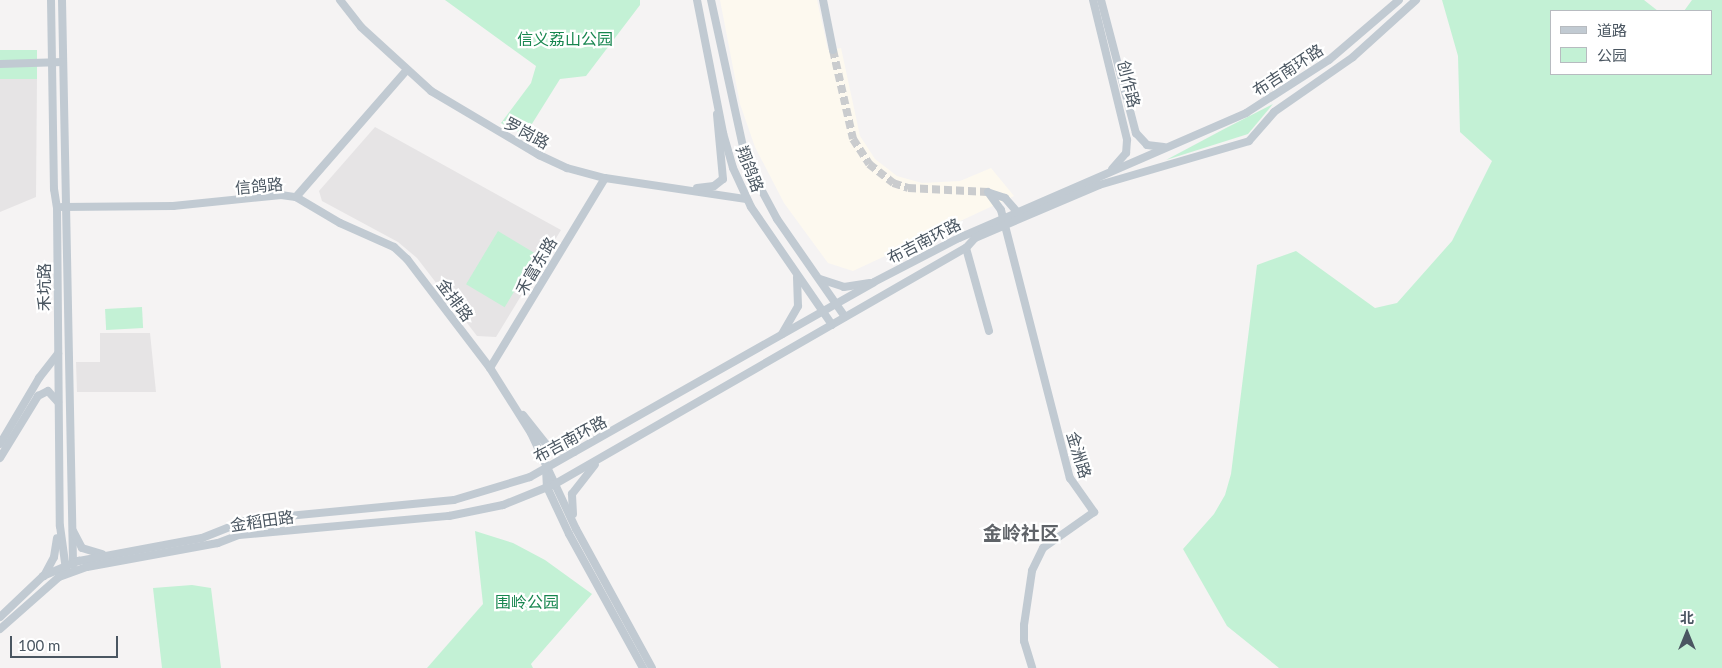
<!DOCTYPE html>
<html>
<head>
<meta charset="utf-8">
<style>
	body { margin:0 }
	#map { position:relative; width:1722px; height:668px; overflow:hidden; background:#f5f3f3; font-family:Lato,"Noto Sans SC",sans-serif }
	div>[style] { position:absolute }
	.commercial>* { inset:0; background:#fdf9ef }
	.education>* { inset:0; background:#e6e4e5 }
	.green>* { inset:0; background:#c3f1d5; transform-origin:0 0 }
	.minor-tunnel>* { height:8px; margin-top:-4px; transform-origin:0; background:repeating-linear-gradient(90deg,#caccce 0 8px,transparent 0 12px) }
	.minor>* { height:8px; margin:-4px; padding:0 4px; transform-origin:4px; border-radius:4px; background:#c1cad2 }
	span { translate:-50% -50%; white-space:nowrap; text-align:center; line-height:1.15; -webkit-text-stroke:4.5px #fff; paint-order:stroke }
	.park-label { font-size:16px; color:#17864f }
	.street-label { font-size:16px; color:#4a5661 }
	.quarter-label { font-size:19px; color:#5f6368; font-weight:700 }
	.legend { position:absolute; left:1550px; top:10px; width:162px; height:65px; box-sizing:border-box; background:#fff; border:1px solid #b7bbc0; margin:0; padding:6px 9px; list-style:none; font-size:15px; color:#4a5661 }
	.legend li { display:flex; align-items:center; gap:10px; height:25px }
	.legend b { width:25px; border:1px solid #b7bbc0 }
	.north { position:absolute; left:1662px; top:608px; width:50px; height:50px; -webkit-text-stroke:4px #fff; paint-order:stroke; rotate:0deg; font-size:14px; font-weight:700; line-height:20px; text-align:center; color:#4a5661 }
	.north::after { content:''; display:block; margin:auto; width:18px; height:22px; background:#4a5661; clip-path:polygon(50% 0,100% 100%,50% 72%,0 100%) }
	.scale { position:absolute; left:10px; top:636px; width:108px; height:22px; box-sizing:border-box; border:2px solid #4a5661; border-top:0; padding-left:6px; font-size:15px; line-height:18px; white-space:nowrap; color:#4a5661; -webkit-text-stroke:4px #fff; paint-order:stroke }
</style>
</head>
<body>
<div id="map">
	<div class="commercial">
		<i style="clip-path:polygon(720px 0,817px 0,828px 50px,841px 48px,860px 136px,875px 159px,897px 176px,922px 183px,960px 181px,991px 168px,1014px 196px,853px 271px,828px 263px,784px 203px,755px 147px,740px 104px)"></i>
	</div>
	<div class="education">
		<i style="clip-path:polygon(37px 77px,36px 197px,0 212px,0 79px)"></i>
		<i style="clip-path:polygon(375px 127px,561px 230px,496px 337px,477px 336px,417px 258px,398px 242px,322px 201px,319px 191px)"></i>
		<i style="clip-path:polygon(100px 333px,150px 333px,156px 392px,77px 392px,76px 362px,100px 362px)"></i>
	</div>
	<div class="green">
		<i style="clip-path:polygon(445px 0,640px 0,640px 5px,586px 76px,560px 79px,525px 135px,501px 123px,531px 83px,536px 66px)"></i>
		<i style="clip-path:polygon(1442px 0,1644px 0,1658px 11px,1551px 11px,1551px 74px,1711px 74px,1711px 11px,1684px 11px,1692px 0,1722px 0,1722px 668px,1279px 668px,1227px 626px,1183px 549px,1214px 514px,1225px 495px,1231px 474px,1257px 265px,1296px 251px,1375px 308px,1397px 303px,1452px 241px,1492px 161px,1460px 132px,1458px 56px)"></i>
		<i style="left:0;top:50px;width:37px;height:29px"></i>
		<i style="clip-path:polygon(1273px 104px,1248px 134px,1166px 160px,1226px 128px)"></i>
		<i style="left:498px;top:231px;width:45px;height:62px;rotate:31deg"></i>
		<i style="left:142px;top:307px;width:21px;height:37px;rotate:87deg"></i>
		<i style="clip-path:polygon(475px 531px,513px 543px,545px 560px,592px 594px,531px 664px,533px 668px,427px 668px,483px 604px)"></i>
		<i style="clip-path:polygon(192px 585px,211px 588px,221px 668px,162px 668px,153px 588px)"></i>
	</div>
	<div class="minor-tunnel">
		<i style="left:833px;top:50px;width:91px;rotate:77.3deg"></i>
		<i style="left:853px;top:139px;width:30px;rotate:57deg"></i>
		<i style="left:869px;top:164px;width:31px;rotate:38deg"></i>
		<i style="left:893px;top:183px;width:16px;rotate:18deg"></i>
		<i style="left:908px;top:188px;width:80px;rotate:2.9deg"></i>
	</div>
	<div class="minor">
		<i style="left:51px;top:0;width:189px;rotate:89.1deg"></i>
		<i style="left:54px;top:189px;width:18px;rotate:81deg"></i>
		<i style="left:57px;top:207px;width:319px;rotate:89.5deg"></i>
		<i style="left:60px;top:526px;width:44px;rotate:82.2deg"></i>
		<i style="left:62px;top:0;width:565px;rotate:88.88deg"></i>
		<i style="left:340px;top:0;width:34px;rotate:52deg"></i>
		<i style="left:361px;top:27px;width:95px;rotate:42.4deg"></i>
		<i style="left:431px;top:91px;width:126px;rotate:30.7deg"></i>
		<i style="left:539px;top:155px;width:31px;rotate:25deg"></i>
		<i style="left:567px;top:168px;width:39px;rotate:15deg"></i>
		<i style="left:605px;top:178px;width:143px;rotate:8.5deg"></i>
		<i style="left:697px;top:0;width:136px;rotate:78.9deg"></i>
		<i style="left:723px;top:133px;width:36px;rotate:74deg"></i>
		<i style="left:733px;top:168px;width:43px;rotate:65.2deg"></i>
		<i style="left:751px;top:207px;width:143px;rotate:55.5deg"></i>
		<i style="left:711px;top:0;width:165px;rotate:77.7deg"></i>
		<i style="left:746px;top:161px;width:66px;rotate:61.9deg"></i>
		<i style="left:777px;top:219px;width:119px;rotate:55.2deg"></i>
		<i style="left:823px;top:0;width:51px;rotate:78.7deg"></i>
		<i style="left:1093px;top:0;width:144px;rotate:76.3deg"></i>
		<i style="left:1127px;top:140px;width:13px;rotate:94deg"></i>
		<i style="left:1126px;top:153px;width:21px;rotate:131deg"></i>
		<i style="left:1101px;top:0;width:138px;rotate:75.3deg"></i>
		<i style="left:1136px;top:133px;width:16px;rotate:47deg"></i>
		<i style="left:1147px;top:145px;width:17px;rotate:7deg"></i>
		<i style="left:0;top:64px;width:63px;rotate:-1.8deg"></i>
		<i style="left:697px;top:188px;width:17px;rotate:-7deg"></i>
		<i style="left:714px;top:186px;width:11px;rotate:-38deg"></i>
		<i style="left:723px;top:179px;width:65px;rotate:-95.3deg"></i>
		<i style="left:988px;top:192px;width:22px;rotate:54deg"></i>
		<i style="left:1001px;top:210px;width:277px;rotate:75.6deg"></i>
		<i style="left:1070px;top:478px;width:42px;rotate:54.8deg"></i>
		<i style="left:1094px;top:512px;width:62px;rotate:144.8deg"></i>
		<i style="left:1043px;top:548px;width:25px;rotate:116deg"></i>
		<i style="left:1032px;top:571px;width:55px;rotate:98.4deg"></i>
		<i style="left:1024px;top:625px;width:16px;rotate:90deg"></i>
		<i style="left:1024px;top:641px;width:28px;rotate:73deg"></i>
		<i style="left:990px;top:193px;width:16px;rotate:18deg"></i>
		<i style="left:1005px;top:198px;width:18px;rotate:49deg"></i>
		<i style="left:296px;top:197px;width:51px;rotate:30.6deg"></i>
		<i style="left:340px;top:223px;width:59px;rotate:24deg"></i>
		<i style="left:394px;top:247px;width:18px;rotate:43deg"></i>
		<i style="left:407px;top:259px;width:137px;rotate:52.7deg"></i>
		<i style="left:490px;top:368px;width:77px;rotate:57.8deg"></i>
		<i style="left:531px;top:433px;width:106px;rotate:64.9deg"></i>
		<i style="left:576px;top:529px;width:158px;rotate:61.3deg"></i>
		<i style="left:62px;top:207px;width:111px;rotate:-0.5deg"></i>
		<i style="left:173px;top:206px;width:109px;rotate:-5.8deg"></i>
		<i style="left:281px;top:195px;width:15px;rotate:8deg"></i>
		<i style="left:296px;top:197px;width:167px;rotate:-48.9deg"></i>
		<i style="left:966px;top:248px;width:86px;rotate:74.5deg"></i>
		<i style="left:820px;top:279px;width:25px;rotate:18deg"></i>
		<i style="left:844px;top:287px;width:26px;rotate:-9deg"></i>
		<i style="left:782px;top:334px;width:32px;rotate:-60deg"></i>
		<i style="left:798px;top:306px;width:29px;rotate:-92deg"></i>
		<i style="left:490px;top:368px;width:222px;rotate:-58.8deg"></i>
		<i style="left:523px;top:415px;width:43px;rotate:51.5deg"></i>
		<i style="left:550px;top:449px;width:24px;rotate:7deg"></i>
		<i style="left:0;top:444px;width:77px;rotate:-59.4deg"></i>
		<i style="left:39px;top:378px;width:31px;rotate:-52deg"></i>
		<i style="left:0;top:458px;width:73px;rotate:-58.5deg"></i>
		<i style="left:38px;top:396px;width:11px;rotate:-27deg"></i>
		<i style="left:48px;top:391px;width:15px;rotate:48deg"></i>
		<i style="left:546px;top:469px;width:18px;rotate:87deg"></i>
		<i style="left:547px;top:487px;width:52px;rotate:64.9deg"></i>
		<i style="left:569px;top:534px;width:153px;rotate:61.1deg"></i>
		<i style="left:573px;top:514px;width:20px;rotate:-93deg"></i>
		<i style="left:572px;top:494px;width:37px;rotate:-52deg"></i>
		<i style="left:73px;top:531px;width:19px;rotate:62deg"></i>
		<i style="left:82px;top:548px;width:21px;rotate:17deg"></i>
		<i style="left:44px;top:576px;width:21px;rotate:-62deg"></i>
		<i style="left:54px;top:557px;width:19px;rotate:-81deg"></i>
		<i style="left:0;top:617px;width:59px;rotate:-43.6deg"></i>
		<i style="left:43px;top:576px;width:39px;rotate:-23deg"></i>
		<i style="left:79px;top:561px;width:125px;rotate:-10.6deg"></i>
		<i style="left:202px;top:538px;width:48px;rotate:-21.8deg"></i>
		<i style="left:247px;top:520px;width:208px;rotate:-5.5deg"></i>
		<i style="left:454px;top:500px;width:79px;rotate:-16.8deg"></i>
		<i style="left:530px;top:477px;width:395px;rotate:-29.5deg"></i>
		<i style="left:874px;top:282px;width:96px;rotate:-27.4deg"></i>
		<i style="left:959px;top:238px;width:313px;rotate:-23.5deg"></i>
		<i style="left:1246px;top:113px;width:98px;rotate:-32.6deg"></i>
		<i style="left:1329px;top:60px;width:92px;rotate:-40.6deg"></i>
		<i style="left:0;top:629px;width:79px;rotate:-41.4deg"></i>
		<i style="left:59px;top:577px;width:30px;rotate:-20deg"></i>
		<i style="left:87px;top:567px;width:133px;rotate:-10.4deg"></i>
		<i style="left:218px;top:543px;width:22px;rotate:-21deg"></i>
		<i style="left:239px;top:535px;width:211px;rotate:-5.2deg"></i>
		<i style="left:449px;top:516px;width:55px;rotate:-11.5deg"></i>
		<i style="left:503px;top:505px;width:56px;rotate:-22deg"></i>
		<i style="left:555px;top:484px;width:474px;rotate:-29.9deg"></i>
		<i style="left:966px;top:248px;width:13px;rotate:-48deg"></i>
		<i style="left:975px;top:238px;width:135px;rotate:-23.1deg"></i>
		<i style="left:1099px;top:185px;width:156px;rotate:-16.3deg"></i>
		<i style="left:1249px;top:141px;width:38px;rotate:-49deg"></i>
		<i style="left:1274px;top:112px;width:96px;rotate:-34.8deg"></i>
		<i style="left:1353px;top:57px;width:85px;rotate:-42.1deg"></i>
	</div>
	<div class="park-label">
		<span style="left:565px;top:39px">信义荔山公园</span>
		<span style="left:527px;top:602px">围岭公园</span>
	</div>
	<div class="street-label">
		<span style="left:1288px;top:70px;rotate:-33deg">布吉南环路</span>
		<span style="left:1129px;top:84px;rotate:76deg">创作路</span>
		<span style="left:527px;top:133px;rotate:28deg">罗岗路</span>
		<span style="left:750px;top:169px;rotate:69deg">翔鸽路</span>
		<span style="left:259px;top:186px;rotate:-5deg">信鸽路</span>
		<span style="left:924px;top:241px;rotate:-27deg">布吉南环路</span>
		<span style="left:536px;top:266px;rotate:-59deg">禾富东路</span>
		<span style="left:44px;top:287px;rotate:-90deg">禾坑路</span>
		<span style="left:455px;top:300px;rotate:53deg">金排路</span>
		<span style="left:570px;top:439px;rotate:-28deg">布吉南环路</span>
		<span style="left:1079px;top:455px;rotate:73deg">金洲路</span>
		<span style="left:262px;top:521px;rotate:-8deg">金稻田路</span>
	</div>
	<div class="quarter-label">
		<span style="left:1021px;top:533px">金岭社区</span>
	</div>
	<ul class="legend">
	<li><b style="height:6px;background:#c1cad2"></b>道路</li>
	<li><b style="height:14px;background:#c3f1d5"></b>公园</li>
	</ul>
	<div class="north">北</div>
	<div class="scale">100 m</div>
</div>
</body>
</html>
